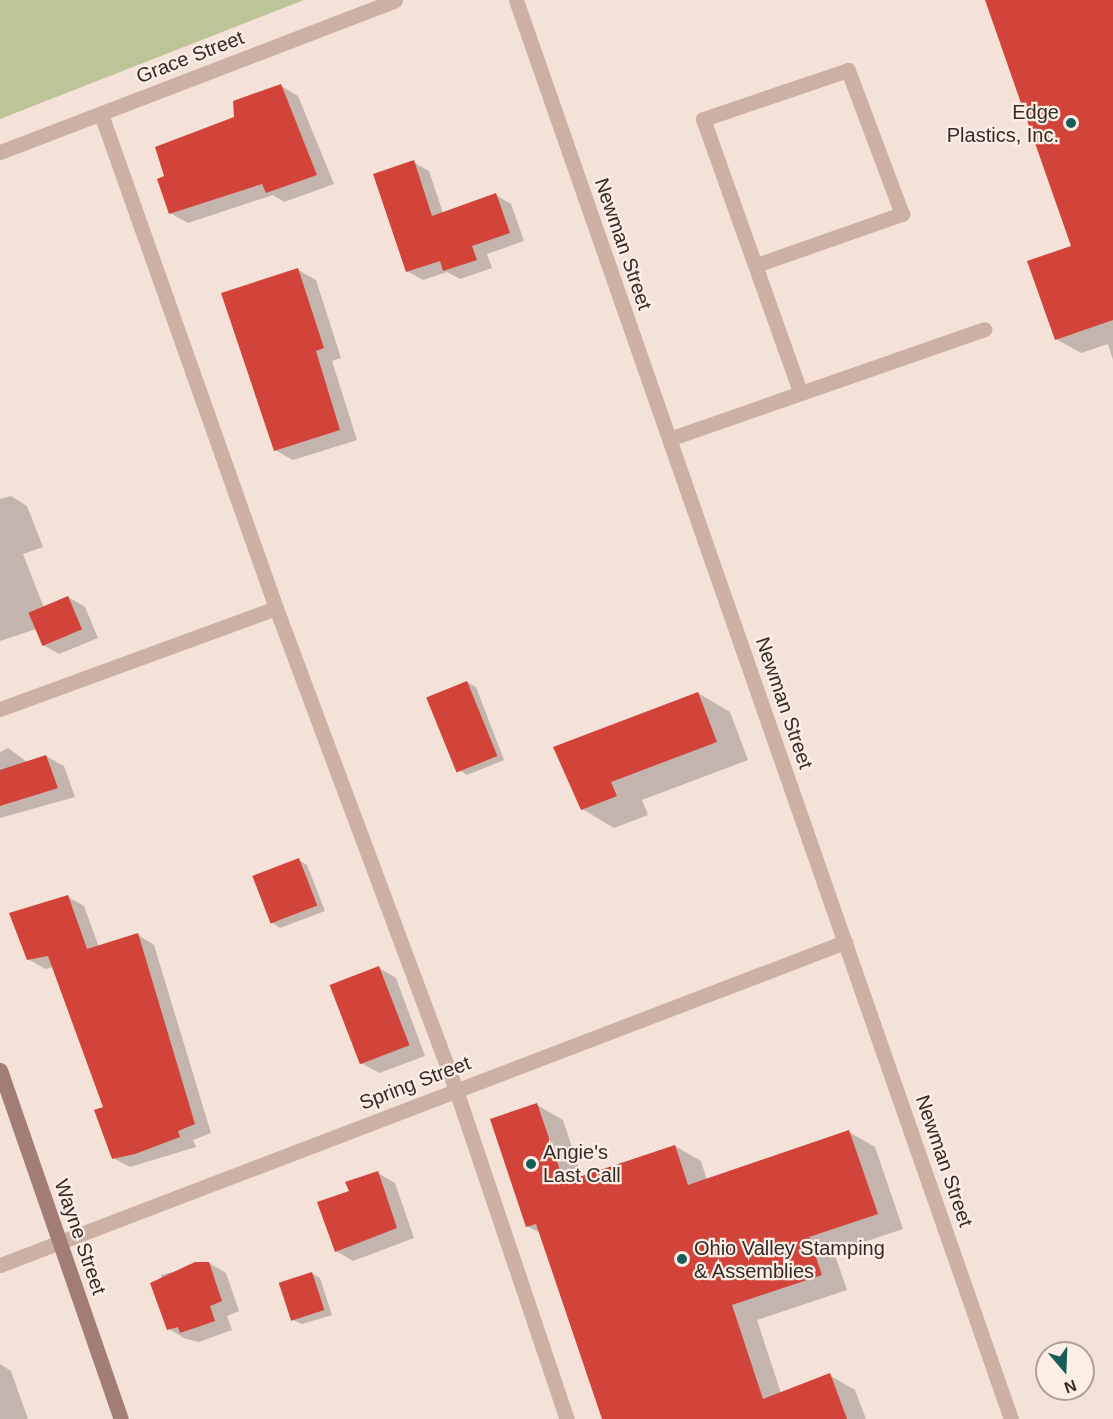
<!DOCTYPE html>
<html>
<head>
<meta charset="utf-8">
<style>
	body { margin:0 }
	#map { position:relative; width:1113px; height:1419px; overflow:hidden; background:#f4e2d9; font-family:Arial,sans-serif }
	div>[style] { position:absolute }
	.green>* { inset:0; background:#bdc497 }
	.shadow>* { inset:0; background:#0003 }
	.building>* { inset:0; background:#d24439; transform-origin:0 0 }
	.service>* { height:15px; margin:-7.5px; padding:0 7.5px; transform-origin:7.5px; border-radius:7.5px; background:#cdb0a4 }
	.minor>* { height:15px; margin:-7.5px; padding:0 7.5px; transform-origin:7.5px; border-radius:7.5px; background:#cdb0a4 }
	.tertiary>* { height:15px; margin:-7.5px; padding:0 7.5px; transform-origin:7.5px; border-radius:7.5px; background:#cdb0a4 }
	.secondary>* { height:15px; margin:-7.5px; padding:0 7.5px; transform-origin:7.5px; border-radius:7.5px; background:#a17d75 }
	.dots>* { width:16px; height:16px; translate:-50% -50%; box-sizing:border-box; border:3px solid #fbeee5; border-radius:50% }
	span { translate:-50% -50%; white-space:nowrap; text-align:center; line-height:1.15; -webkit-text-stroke:4.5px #fbeee5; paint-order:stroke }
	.street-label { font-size:20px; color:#372926 }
	.poi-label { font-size:20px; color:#372926 }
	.right { translate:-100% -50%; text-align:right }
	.left { translate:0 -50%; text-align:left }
	.north { position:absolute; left:1035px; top:1341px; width:60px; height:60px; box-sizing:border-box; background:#fbeee5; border:2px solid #ad9f99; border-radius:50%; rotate:161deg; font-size:16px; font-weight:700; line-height:24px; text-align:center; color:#372926 }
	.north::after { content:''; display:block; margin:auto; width:21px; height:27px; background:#185d56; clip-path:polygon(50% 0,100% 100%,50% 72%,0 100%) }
</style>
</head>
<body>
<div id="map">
	<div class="green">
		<i style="clip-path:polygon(0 0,304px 0,0 119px)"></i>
	</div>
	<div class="shadow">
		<i style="clip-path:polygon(987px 0,1113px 0,1113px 360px,1108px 344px,1081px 353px,1056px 339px,1073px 247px)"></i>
		<i style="clip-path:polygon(281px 86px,298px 96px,334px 184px,284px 202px,273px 195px,188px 223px,170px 213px,166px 177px)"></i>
		<i style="clip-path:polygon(413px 162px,429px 171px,443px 213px,496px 195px,511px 204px,524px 241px,487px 254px,492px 268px,460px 279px,447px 272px,423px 280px,407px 271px)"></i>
		<i style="clip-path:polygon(298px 270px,316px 280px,341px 358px,332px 361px,357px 440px,293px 460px,275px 450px)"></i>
		<i style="clip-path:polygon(11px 496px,27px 506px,43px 547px,23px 554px,44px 608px,68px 597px,85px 607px,98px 638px,59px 654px,43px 645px,36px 629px,0 641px,0 499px)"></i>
		<i style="clip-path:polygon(467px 682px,476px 687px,504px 760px,467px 775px,459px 770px)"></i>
		<i style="clip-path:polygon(698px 693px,730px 712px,748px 760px,642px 800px,648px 815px,614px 828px,582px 809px)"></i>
		<i style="clip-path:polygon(8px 748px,27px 762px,46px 756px,64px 766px,75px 797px,0 818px,0 752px)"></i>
		<i style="clip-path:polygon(299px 860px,307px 865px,325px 911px,280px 928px,272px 923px)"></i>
		<i style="clip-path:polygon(68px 897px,84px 906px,99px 947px,138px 935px,154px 945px,211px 1133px,193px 1140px,196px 1147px,130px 1167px,113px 1158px,105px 1108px,53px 967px,45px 969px,28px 959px)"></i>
		<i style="clip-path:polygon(379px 968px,396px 978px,425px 1056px,379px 1073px,361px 1063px)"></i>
		<i style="clip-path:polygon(537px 1105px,563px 1120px,582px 1178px,675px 1146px,701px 1161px,707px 1180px,849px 1132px,875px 1147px,903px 1229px,834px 1252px,847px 1290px,757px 1320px,781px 1393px,829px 1375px,855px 1390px,866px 1419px,604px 1419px,542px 1234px,527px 1226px)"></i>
		<i style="clip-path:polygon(378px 1173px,395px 1183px,414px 1238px,353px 1261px,336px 1251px,350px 1192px)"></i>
		<i style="clip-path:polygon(209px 1263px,226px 1273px,239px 1311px,227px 1316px,232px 1330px,199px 1342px,186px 1339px,169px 1329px,161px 1275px)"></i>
		<i style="clip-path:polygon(311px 1273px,320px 1278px,332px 1315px,302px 1324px,293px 1320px)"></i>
		<i style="clip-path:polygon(0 1364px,11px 1371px,28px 1419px,0 1419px)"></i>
	</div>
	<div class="building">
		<i style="clip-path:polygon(985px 0,1113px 0,1113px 320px,1055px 340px,1027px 261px,1071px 246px)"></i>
		<i style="clip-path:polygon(281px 84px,317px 175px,266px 193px,262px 184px,169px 214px,157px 179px,164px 176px,155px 147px,234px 117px,233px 101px)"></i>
		<i style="clip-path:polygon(414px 160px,432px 216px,496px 193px,510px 233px,472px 246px,477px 260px,443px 271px,440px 261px,406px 272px,373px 174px)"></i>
		<i style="clip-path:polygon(298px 268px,324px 348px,316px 351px,340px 430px,274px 451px,221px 293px)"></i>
		<i style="left:68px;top:596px;width:36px;height:43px;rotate:67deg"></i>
		<i style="left:467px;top:681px;width:81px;height:44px;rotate:68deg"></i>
		<i style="clip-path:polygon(698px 692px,717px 742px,611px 782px,617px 796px,581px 810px,553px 747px)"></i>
		<i style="clip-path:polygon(46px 755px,58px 788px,0 806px,0 770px)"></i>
		<i style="left:299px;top:858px;width:51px;height:50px;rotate:69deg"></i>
		<i style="clip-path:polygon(68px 895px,87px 949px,138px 933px,195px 1124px,178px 1131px,180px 1137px,135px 1154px,112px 1159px,94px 1110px,103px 1107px,48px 956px,27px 960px,9px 913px)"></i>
		<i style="left:379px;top:966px;width:85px;height:53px;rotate:69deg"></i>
		<i style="clip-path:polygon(537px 1103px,564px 1182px,675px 1145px,688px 1185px,849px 1130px,878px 1214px,809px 1237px,822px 1275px,732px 1305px,763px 1399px,830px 1373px,847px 1419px,602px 1419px,536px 1224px,526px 1227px,490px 1119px)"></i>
		<i style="clip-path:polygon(378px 1171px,397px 1228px,335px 1252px,317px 1202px,349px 1191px,345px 1182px)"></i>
		<i style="clip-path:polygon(195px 1262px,209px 1262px,222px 1301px,210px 1306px,215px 1321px,180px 1333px,178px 1327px,167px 1330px,150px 1283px)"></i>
		<i style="left:312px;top:1272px;width:40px;height:35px;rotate:72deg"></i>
	</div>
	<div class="service">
		<i style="left:101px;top:114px;width:524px;rotate:70.49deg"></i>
		<i style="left:276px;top:608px;width:515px;rotate:69.52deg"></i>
		<i style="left:456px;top:1090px;width:347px;rotate:71.4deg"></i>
		<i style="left:756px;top:265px;width:155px;rotate:-19.3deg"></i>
		<i style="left:902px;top:214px;width:154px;rotate:-110.6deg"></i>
		<i style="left:848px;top:70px;width:153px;rotate:161.3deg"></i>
		<i style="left:703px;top:119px;width:289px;rotate:70.4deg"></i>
		<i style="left:669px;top:439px;width:334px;rotate:-19.2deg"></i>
		<i style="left:0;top:709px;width:294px;rotate:-20.1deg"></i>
	</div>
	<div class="minor">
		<i style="left:0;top:1265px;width:905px;rotate:-20.92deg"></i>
	</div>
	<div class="tertiary">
		<i style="left:516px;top:0;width:1503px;rotate:70.77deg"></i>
		<i style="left:0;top:152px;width:423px;rotate:-21deg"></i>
	</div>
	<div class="secondary">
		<i style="left:0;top:1070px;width:369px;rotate:70.9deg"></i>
	</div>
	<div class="dots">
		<i style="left:1071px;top:123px;background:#185d56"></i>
		<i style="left:531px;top:1164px;background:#185d56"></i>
		<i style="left:682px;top:1259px;background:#185d56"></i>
	</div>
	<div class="street-label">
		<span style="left:190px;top:57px;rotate:-21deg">Grace Street</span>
		<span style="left:623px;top:244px;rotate:71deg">Newman Street</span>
		<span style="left:784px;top:703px;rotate:71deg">Newman Street</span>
		<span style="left:415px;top:1083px;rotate:-21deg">Spring Street</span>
		<span style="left:944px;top:1161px;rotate:71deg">Newman Street</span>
		<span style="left:80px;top:1237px;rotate:71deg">Wayne Street</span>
	</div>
	<div class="poi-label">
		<span class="right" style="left:1059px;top:124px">Edge<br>Plastics, Inc.</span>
		<span class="left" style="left:543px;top:1164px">Angie's<br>Last Call</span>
		<span class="left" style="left:694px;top:1260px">Ohio Valley Stamping<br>&amp; Assemblies</span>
	</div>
	<div class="north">N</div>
</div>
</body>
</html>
